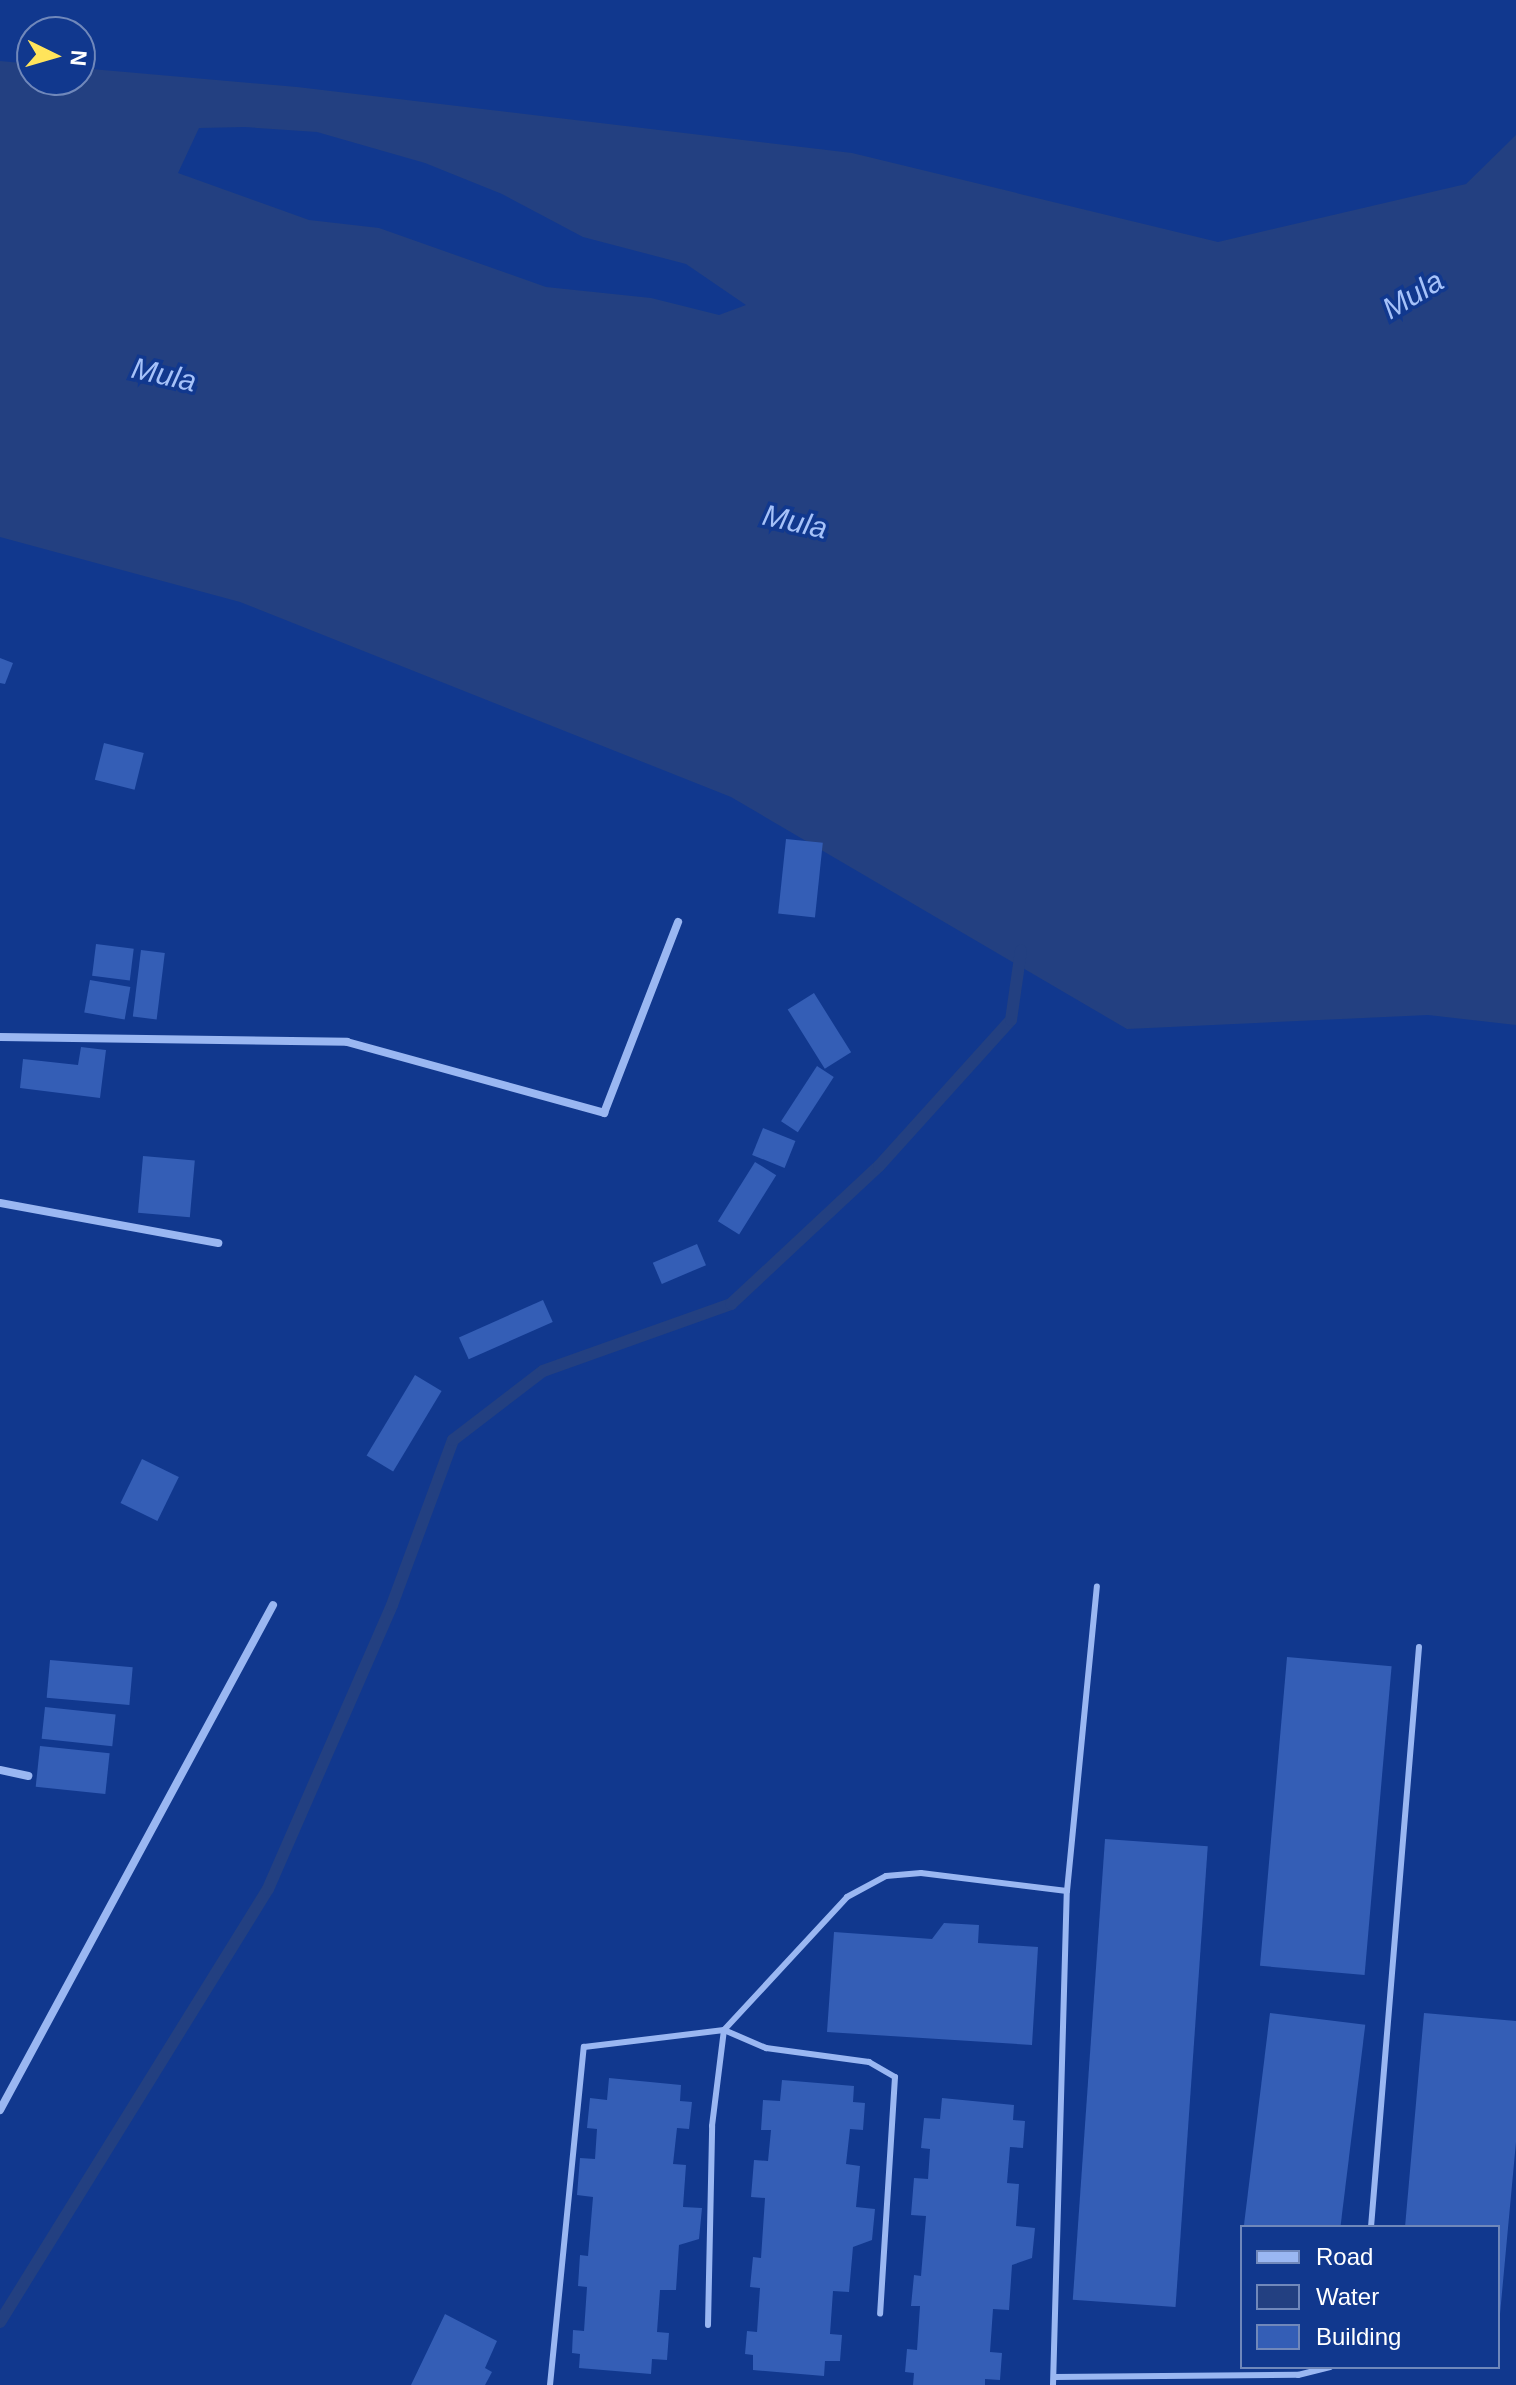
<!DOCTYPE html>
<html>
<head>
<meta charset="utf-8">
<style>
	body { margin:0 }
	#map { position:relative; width:1516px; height:2385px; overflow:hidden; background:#11388e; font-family:Helvetica,sans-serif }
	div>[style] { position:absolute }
	.water>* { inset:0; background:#234081 }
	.stream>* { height:12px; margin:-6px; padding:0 6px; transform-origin:6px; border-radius:6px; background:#234081 }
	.building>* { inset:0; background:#345eb6; transform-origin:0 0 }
	.service>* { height:6px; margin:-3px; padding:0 3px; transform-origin:3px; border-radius:3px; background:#9ab7f2 }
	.minor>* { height:8px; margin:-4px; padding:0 4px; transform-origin:4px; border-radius:4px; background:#9ab7f2 }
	span { translate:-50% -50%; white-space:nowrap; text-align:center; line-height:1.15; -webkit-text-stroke:7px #11388e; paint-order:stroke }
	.water-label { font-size:30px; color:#a6c2f9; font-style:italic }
	.legend { position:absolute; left:1240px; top:2225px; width:260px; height:144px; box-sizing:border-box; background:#11388e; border:2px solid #7088bb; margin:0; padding:10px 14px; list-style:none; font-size:24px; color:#fff }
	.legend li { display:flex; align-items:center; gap:16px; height:40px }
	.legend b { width:40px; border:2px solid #7088bb }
	.north { position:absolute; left:16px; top:16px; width:80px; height:80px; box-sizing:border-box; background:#11388e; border:2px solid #7088bb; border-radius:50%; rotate:95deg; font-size:22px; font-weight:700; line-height:32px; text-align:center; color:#fff }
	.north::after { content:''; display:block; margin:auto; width:28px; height:36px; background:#ffe45b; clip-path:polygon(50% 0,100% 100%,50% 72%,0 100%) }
</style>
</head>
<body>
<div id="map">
	<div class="water">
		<i style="clip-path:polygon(evenodd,0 61px,32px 64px,32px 80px,80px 80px,80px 68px,297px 87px,852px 153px,1218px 242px,1466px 184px,1516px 135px,1516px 1025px,1428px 1015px,1127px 1029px,731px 797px,240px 602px,0 537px,0 61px,245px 127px,317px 132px,425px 163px,502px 194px,583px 237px,686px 264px,746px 305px,719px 315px,651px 298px,546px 287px,379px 228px,309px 220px,178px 173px,199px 128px,245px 127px)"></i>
	</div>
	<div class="stream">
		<i style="left:0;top:2322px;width:509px;rotate:-58.25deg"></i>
		<i style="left:268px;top:1889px;width:310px;rotate:-66.4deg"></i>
		<i style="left:392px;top:1605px;width:176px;rotate:-69.7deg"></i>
		<i style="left:453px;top:1440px;width:113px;rotate:-37.5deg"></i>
		<i style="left:543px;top:1371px;width:200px;rotate:-19.6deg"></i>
		<i style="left:731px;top:1304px;width:202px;rotate:-43deg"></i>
		<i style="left:879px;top:1166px;width:197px;rotate:-47.9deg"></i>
		<i style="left:1011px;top:1020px;width:70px;rotate:-81.8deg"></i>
	</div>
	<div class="building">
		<i style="clip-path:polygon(0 658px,13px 663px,5px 684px,0 683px)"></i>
		<i style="left:104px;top:743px;width:41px;height:38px;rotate:14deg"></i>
		<i style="left:786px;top:839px;width:37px;height:75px;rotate:6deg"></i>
		<i style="left:96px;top:944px;width:38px;height:32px;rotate:7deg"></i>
		<i style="left:141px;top:950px;width:24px;height:67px;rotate:7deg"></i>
		<i style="left:90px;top:980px;width:41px;height:33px;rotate:10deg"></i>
		<i style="left:814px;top:993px;width:70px;height:31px;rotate:58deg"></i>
		<i style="clip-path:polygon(81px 1047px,106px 1050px,100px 1098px,20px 1088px,23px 1059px,78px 1065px)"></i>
		<i style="left:817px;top:1066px;width:20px;height:66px;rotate:33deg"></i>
		<i style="left:763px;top:1128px;width:35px;height:29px;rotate:22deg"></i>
		<i style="left:143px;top:1156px;width:52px;height:57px;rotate:5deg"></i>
		<i style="left:755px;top:1162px;width:25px;height:70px;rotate:32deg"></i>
		<i style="left:697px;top:1244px;width:23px;height:48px;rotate:67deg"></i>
		<i style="left:543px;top:1300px;width:24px;height:92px;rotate:66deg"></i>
		<i style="left:415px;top:1375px;width:31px;height:94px;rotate:31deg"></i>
		<i style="left:142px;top:1459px;width:41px;height:49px;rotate:26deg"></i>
		<i style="left:1287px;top:1657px;width:105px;height:310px;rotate:5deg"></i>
		<i style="left:50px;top:1660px;width:83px;height:38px;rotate:5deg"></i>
		<i style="left:45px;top:1707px;width:71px;height:32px;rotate:6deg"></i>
		<i style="left:40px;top:1746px;width:70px;height:41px;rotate:6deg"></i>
		<i style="left:1105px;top:1839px;width:103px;height:462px;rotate:4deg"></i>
		<i style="clip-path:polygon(944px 1923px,979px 1925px,978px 1943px,1038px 1947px,1032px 2045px,827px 2032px,834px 1932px,932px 1939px)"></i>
		<i style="left:1270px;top:2013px;width:96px;height:215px;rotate:7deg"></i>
		<i style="clip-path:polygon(1424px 2013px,1516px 2021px,1516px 2142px,1500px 2314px,1498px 2227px,1405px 2227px)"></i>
		<i style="clip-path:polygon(609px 2078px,681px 2085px,680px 2101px,692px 2102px,689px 2129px,677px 2128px,673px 2164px,686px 2165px,683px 2207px,702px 2208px,699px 2239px,679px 2245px,676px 2290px,660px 2290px,657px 2332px,669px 2333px,667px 2360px,652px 2359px,651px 2374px,579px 2368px,580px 2354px,572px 2353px,573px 2330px,584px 2331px,587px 2287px,578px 2286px,580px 2255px,588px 2256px,593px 2197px,577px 2195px,580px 2158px,595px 2159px,597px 2129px,587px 2128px,590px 2098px,607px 2100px)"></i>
		<i style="clip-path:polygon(782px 2080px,854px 2086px,853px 2102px,865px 2103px,863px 2130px,850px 2129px,846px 2164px,860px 2166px,856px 2207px,875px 2209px,872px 2240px,853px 2247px,849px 2292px,833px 2291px,830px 2334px,842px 2335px,840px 2361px,825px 2361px,824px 2376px,753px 2370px,753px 2355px,745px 2354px,747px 2331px,757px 2332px,760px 2288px,750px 2287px,753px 2257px,761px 2258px,765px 2198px,751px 2197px,754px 2160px,768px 2161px,771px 2130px,761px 2130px,763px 2100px,780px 2101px)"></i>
		<i style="clip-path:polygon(942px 2098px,1014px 2105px,1013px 2120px,1025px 2121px,1023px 2148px,1010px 2147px,1007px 2183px,1019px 2184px,1016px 2226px,1035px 2228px,1032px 2258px,1012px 2265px,1009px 2310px,993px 2309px,990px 2352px,1002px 2353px,1000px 2380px,985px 2379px,985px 2385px,913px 2385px,914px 2373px,905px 2372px,907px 2349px,917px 2350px,920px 2306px,911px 2306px,914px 2275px,921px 2276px,926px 2216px,911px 2215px,914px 2178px,928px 2179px,930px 2149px,921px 2148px,924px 2118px,940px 2119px)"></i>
		<i style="clip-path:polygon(445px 2314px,497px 2341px,485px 2368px,492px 2372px,485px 2385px,411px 2385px)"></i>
	</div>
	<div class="service">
		<i style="left:1371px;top:2227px;width:582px;rotate:-85.27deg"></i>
		<i style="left:708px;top:2325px;width:199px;rotate:-88.8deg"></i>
		<i style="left:712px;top:2126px;width:97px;rotate:-82.9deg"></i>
		<i style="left:724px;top:2030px;width:46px;rotate:23.2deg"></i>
		<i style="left:766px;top:2048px;width:104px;rotate:7.7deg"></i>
		<i style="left:869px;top:2062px;width:30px;rotate:30deg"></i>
		<i style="left:895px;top:2077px;width:237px;rotate:93.6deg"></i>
		<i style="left:1054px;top:2377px;width:244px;rotate:-0.5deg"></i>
		<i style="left:1298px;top:2375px;width:33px;rotate:-14deg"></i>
		<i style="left:550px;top:2385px;width:340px;rotate:-84.3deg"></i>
		<i style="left:584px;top:2047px;width:141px;rotate:-6.9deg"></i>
		<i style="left:724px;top:2030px;width:181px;rotate:-47.2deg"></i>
		<i style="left:847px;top:1897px;width:44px;rotate:-28.3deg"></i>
		<i style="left:886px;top:1876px;width:35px;rotate:-5deg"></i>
		<i style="left:921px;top:1873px;width:147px;rotate:7deg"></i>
		<i style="left:1053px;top:2385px;width:494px;rotate:-88.4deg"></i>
		<i style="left:1067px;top:1891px;width:306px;rotate:-84.4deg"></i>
	</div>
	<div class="minor">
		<i style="left:0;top:1037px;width:347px;rotate:0.8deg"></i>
		<i style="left:347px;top:1042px;width:267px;rotate:15.4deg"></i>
		<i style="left:604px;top:1113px;width:205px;rotate:-68.8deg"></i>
		<i style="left:0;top:1203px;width:222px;rotate:10.4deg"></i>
		<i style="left:0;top:1770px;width:29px;rotate:12deg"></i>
		<i style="left:0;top:2110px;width:574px;rotate:-61.6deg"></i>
	</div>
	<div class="water-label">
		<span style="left:1413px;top:295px;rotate:-31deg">Mula</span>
		<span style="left:164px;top:375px;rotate:13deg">Mula</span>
		<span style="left:795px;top:522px;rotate:13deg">Mula</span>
	</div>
	<ul class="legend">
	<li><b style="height:10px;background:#9ab7f2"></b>Road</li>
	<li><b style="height:22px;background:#234081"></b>Water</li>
	<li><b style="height:22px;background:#345eb6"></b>Building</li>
	</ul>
	<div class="north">N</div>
</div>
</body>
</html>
